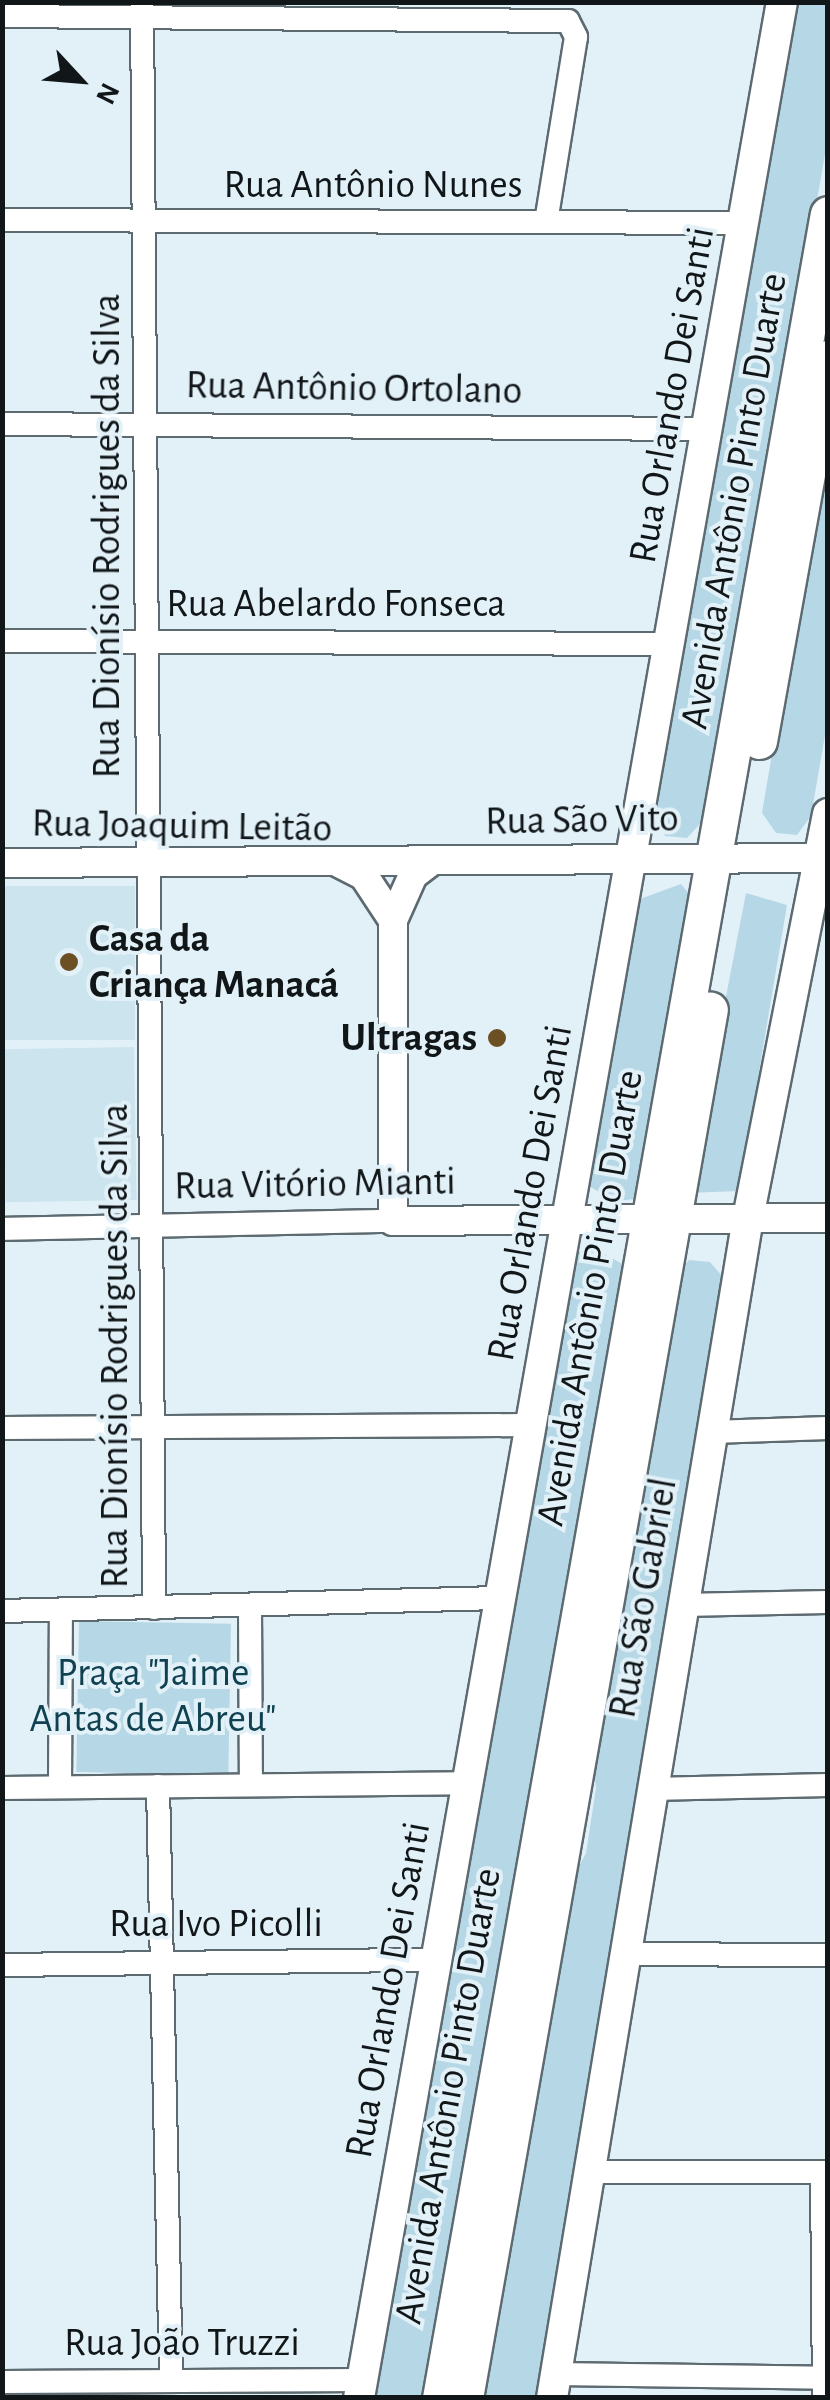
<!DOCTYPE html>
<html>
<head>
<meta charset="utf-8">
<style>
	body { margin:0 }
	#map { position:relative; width:830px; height:2400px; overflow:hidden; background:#e2f1f8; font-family:"Alegreya Sans",sans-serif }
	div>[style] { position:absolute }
	.built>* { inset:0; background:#cce4ee; transform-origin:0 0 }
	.green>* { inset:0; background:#b6d8e6; transform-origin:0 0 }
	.roads { filter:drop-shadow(2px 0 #5d6a70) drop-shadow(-2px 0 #5d6a70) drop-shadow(0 2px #5d6a70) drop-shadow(0 -2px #5d6a70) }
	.minor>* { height:22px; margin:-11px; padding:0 11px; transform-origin:11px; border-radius:11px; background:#fff }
	.tertiary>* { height:28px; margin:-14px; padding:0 14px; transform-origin:14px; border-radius:14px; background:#fff }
	.secondary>* { height:30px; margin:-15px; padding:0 15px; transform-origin:15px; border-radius:15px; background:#fff }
	.primary>* { height:35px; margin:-17.5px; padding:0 17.5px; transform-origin:17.5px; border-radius:17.5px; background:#fff }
	.dots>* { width:28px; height:28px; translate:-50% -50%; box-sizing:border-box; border:5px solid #e2f1f8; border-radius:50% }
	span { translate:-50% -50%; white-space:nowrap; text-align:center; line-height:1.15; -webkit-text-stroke:8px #e2f1f8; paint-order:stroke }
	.street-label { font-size:40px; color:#111619 }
	.poi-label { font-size:40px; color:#111619; font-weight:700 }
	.left { translate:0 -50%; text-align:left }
	.right { translate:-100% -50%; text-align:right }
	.park-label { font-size:40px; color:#0f4151 }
	.frame { position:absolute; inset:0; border:5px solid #111619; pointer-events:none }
	.north { position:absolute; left:30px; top:30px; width:100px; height:100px; -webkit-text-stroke:8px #e2f1f8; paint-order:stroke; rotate:116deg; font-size:28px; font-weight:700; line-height:40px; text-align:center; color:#111619 }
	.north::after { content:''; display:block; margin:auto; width:35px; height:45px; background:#111619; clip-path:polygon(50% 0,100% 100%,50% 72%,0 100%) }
</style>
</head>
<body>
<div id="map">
	<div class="built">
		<i style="left:135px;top:886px;width:154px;height:132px;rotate:90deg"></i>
		<i style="left:134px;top:1047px;width:153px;height:131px;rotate:89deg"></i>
	</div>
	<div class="green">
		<i style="clip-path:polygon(796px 3px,827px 3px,827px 143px,710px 813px,687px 838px,665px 836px,656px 810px)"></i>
		<i style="clip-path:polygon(827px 428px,827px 724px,811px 816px,797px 835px,776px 833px,762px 813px)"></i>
		<i style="clip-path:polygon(681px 884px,690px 895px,635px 1199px,615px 1201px,587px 1185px,637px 900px)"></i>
		<i style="clip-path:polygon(746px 893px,787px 905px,739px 1191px,688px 1193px)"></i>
		<i style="clip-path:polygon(590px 1247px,623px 1264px,430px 2397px,374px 2398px,574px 1254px)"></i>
		<i style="clip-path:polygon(689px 1260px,710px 1262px,722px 1276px,538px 2397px,476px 2398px,561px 1900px,586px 1853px,596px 1788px,590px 1740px,670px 1280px)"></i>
		<i style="left:79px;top:1621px;width:152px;height:151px;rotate:1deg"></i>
	</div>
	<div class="roads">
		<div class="minor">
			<i style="left:142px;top:2px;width:1606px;rotate:89.57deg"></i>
			<i style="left:2px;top:16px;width:566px;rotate:0.51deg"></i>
			<i style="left:568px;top:21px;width:18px;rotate:63deg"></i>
			<i style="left:576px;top:37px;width:187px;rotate:99.2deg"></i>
			<i style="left:2px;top:220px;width:741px;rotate:0.23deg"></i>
			<i style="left:2px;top:424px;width:702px;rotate:0.41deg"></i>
			<i style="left:2px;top:641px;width:667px;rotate:0.26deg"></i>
			<i style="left:2px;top:1229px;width:391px;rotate:-1.2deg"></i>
			<i style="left:2px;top:1428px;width:526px;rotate:-0.33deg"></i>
			<i style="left:712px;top:1432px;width:116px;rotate:-2deg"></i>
			<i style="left:681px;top:1605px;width:147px;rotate:-1.2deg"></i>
			<i style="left:250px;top:1608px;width:176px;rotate:89.7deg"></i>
			<i style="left:2px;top:1611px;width:497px;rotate:-1.5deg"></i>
			<i style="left:158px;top:1786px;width:592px;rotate:88.74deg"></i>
			<i style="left:60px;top:1787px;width:176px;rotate:-89.7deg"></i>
			<i style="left:2px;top:1788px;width:463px;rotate:-0.6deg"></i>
			<i style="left:651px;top:1789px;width:177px;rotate:-1.3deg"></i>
			<i style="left:623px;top:1954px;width:205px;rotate:0.3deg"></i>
			<i style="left:2px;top:1965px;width:429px;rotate:-0.7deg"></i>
			<i style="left:588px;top:2172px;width:240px"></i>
			<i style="left:822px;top:2172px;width:226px;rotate:89.5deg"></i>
			<i style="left:556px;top:2374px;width:272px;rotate:0.8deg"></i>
			<i style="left:2px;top:2382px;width:360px;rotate:-0.3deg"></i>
		</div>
		<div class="tertiary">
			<i style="left:2px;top:863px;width:826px;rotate:-0.35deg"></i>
			<i style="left:339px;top:863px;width:28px;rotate:27deg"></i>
			<i style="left:364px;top:876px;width:53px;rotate:56.6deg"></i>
			<i style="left:393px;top:920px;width:301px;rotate:90deg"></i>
			<i style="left:393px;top:1221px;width:435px;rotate:-0.4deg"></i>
			<i style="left:393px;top:920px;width:49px;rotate:-66deg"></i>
			<i style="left:413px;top:875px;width:21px;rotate:-37deg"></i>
		</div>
		<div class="secondary">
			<i style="left:359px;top:2398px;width:2433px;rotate:-79.99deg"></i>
			<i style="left:552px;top:2398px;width:1196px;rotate:-80.57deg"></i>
			<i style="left:748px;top:1218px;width:412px;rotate:-78.8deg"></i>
		</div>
		<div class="primary">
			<i style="left:759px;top:741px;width:389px;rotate:-79.8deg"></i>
			<i style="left:440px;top:2398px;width:2218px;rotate:-79.93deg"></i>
			<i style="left:465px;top:2398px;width:1410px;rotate:-80deg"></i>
		</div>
	</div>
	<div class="dots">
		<i style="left:69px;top:962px;background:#6d4f24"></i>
		<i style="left:497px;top:1038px;background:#6d4f24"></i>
	</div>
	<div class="street-label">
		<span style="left:373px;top:185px">Rua Antônio Nunes</span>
		<span style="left:354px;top:388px;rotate:1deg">Rua Antônio Ortolano</span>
		<span style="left:672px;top:395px;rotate:-80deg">Rua Orlando Dei Santi</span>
		<span style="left:734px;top:501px;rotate:-80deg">Avenida Antônio Pinto Duarte</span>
		<span style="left:107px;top:536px;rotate:-90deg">Rua Dionísio Rodrigues da Silva</span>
		<span style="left:336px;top:604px">Rua Abelardo Fonseca</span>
		<span style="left:582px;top:820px;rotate:-1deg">Rua São Vito</span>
		<span style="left:182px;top:826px;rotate:1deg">Rua Joaquim Leitão</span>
		<span style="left:315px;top:1184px;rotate:-1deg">Rua Vitório Mianti</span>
		<span style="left:530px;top:1193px;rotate:-80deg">Rua Orlando Dei Santi</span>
		<span style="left:590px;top:1298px;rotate:-80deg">Avenida Antônio Pinto Duarte</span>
		<span style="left:115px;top:1346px;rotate:-90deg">Rua Dionísio Rodrigues da Silva</span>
		<span style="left:643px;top:1598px;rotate:-80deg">Rua São Gabriel</span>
		<span style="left:216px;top:1924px">Rua Ivo Picolli</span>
		<span style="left:388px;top:1990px;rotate:-80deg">Rua Orlando Dei Santi</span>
		<span style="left:448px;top:2096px;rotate:-80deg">Avenida Antônio Pinto Duarte</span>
		<span style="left:182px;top:2343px">Rua João Truzzi</span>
	</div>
	<div class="poi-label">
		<span class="left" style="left:89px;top:962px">Casa da<br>Criança Manacá</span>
		<span class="right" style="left:477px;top:1038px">Ultragas</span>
	</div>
	<div class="park-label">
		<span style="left:153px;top:1696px">Praça "Jaime<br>Antas de Abreu"</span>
	</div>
	<div class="frame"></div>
	<div class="north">N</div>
</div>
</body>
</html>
